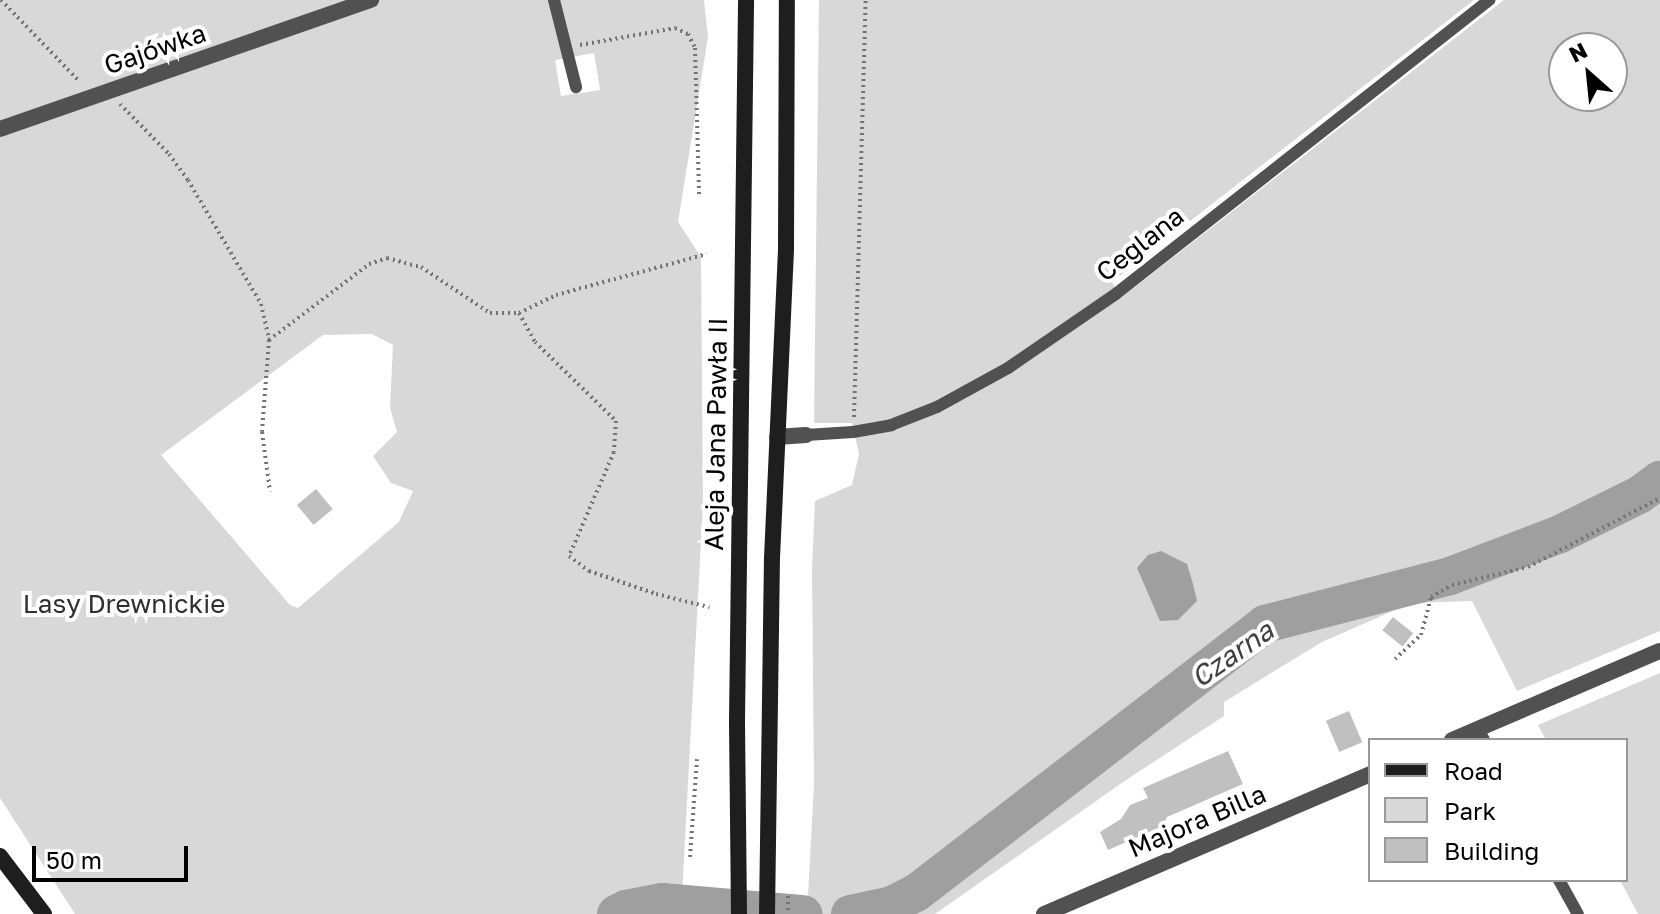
<!DOCTYPE html>
<html>
<head>
<meta charset="utf-8">
<style>
	body { margin:0 }
	#map { position:relative; width:1660px; height:914px; overflow:hidden; background:#fff; font-family:"Golos Text",sans-serif }
	div>[style] { position:absolute }
	.green>* { inset:0; background:#d8d8d8 }
	.water>* { inset:0; background:#9f9f9f }
	.river>* { height:38px; margin:-19px; padding:0 19px; transform-origin:19px; border-radius:19px; background:#9f9f9f }
	.building>* { inset:0; background:#c0c0c0; transform-origin:0 0 }
	.path>* { height:4px; margin-top:-2px; transform-origin:0; background:repeating-linear-gradient(90deg,#737373 0 2px,transparent 0 6px) }
	.service>* { height:12px; margin:-6px; padding:0 6px; transform-origin:6px; border-radius:6px; background:#515151 }
	.minor>* { height:16px; margin:-8px; padding:0 8px; transform-origin:8px; border-radius:8px; background:#515151 }
	.tertiary>* { height:16px; margin:-8px; padding:0 8px; transform-origin:8px; border-radius:8px; background:#515151 }
	.secondary>* { height:16px; margin:-8px; padding:0 8px; transform-origin:8px; border-radius:8px; background:#1e1e1e }
	span { translate:-50% -50%; white-space:nowrap; text-align:center; line-height:1.15; -webkit-text-stroke:8px #fff; paint-order:stroke }
	.street-label { font-size:26px; color:#000 }
	.park-label { font-size:26px; color:#2f2f2f }
	.water-label { font-size:28px; color:#404040; font-style:italic }
	.legend { position:absolute; left:1368px; top:738px; width:260px; height:144px; box-sizing:border-box; background:#fff; border:2px solid #999; margin:0; padding:10px 14px; list-style:none; font-size:24px; color:#000 }
	.legend li { display:flex; align-items:center; gap:16px; height:40px }
	.legend b { width:40px; border:2px solid #999 }
	.north { position:absolute; left:1548px; top:32px; width:80px; height:80px; box-sizing:border-box; background:#fff; border:2px solid #999; border-radius:50%; rotate:333deg; font-size:22px; font-weight:700; line-height:32px; text-align:center; color:#000 }
	.north::after { content:''; display:block; margin:auto; width:28px; height:36px; background:#000; clip-path:polygon(50% 0,100% 100%,50% 72%,0 100%) }
	.scale { position:absolute; left:32px; top:846px; width:156px; height:36px; box-sizing:border-box; border:4px solid #000; border-top:0; padding-left:10px; font-size:24px; line-height:28px; white-space:nowrap; color:#000; -webkit-text-stroke:6px #fff; paint-order:stroke }
</style>
</head>
<body>
<div id="map">
	<div class="green">
		<i style="clip-path:polygon(evenodd,0 0,704px 0,708px 37px,678px 222px,701px 257px,703px 504px,681px 914px,75px 914px,0 798px,0 0,594px 53px,600px 90px,561px 96px,555px 60px,594px 53px,0 0,372px 334px,393px 345px,390px 408px,397px 432px,373px 456px,391px 483px,413px 491px,399px 522px,298px 608px,290px 605px,161px 455px,323px 335px,372px 334px)"></i>
		<i style="clip-path:polygon(evenodd,819px 0,1474px 0,1112px 282px,1121px 298px,1504px 0,1660px 0,1660px 631px,1517px 691px,1472px 601px,1411px 603px,1322px 642px,1224px 702px,1224px 716px,1126px 780px,935px 914px,807px 914px,814px 785px,812px 569px,815px 501px,852px 485px,859px 454px,852px 423px,814px 423px,819px 0,1564px 48px,1612px 48px,1612px 96px,1564px 96px,1564px 48px)"></i>
		<i style="clip-path:polygon(1660px 673px,1660px 914px,1638px 914px,1620px 880px,1626px 880px,1626px 740px,1546px 740px,1538px 725px)"></i>
	</div>
	<div class="water">
		<i style="clip-path:polygon(1161px 551px,1187px 564px,1193px 584px,1197px 601px,1178px 620px,1160px 621px,1137px 568px,1148px 555px)"></i>
	</div>
	<div class="river">
		<i style="left:616px;top:914px;width:11px;rotate:-27deg"></i>
		<i style="left:626px;top:909px;width:37px;rotate:-11deg"></i>
		<i style="left:662px;top:902px;width:142px;rotate:4.9deg"></i>
		<i style="left:850px;top:914px;width:43px;rotate:-12.1deg"></i>
		<i style="left:892px;top:905px;width:27px;rotate:-27deg"></i>
		<i style="left:916px;top:893px;width:441px;rotate:-37.6deg"></i>
		<i style="left:1265px;top:624px;width:191px;rotate:-14.5deg"></i>
		<i style="left:1450px;top:576px;width:118px;rotate:-20.9deg"></i>
		<i style="left:1560px;top:534px;width:88px;rotate:-26.3deg"></i>
		<i style="left:1639px;top:495px;width:26px;rotate:-36deg"></i>
	</div>
	<div class="building">
		<i style="left:316px;top:489px;width:26px;height:25px;rotate:50deg"></i>
		<i style="left:1393px;top:617px;width:26px;height:17px;rotate:39deg"></i>
		<i style="left:1349px;top:711px;width:34px;height:25px;rotate:67deg"></i>
		<i style="clip-path:polygon(1228px 751px,1243px 784px,1167px 817px,1163px 826px,1108px 850px,1100px 832px,1121px 819px,1130px 805px,1148px 798px,1143px 788px)"></i>
	</div>
	<div class="path">
		<i style="left:1px;top:0;width:114px;rotate:46.1deg"></i>
		<i style="left:580px;top:45px;width:97px;rotate:-10.1deg"></i>
		<i style="left:675px;top:28px;width:14px;rotate:25deg"></i>
		<i style="left:688px;top:34px;width:16px;rotate:63deg"></i>
		<i style="left:695px;top:48px;width:147px;rotate:88.4deg"></i>
		<i style="left:120px;top:104px;width:70px;rotate:45.6deg"></i>
		<i style="left:169px;top:154px;width:32px;rotate:54deg"></i>
		<i style="left:188px;top:180px;width:144px;rotate:59.5deg"></i>
		<i style="left:261px;top:304px;width:37px;rotate:77deg"></i>
		<i style="left:269px;top:340px;width:92px;rotate:94.4deg"></i>
		<i style="left:262px;top:432px;width:60px;rotate:82.3deg"></i>
		<i style="left:519px;top:313px;width:33px;rotate:61deg"></i>
		<i style="left:535px;top:342px;width:113px;rotate:44.3deg"></i>
		<i style="left:616px;top:421px;width:31px;rotate:94deg"></i>
		<i style="left:614px;top:452px;width:113px;rotate:113.4deg"></i>
		<i style="left:569px;top:556px;width:25px;rotate:37deg"></i>
		<i style="left:589px;top:571px;width:71px;rotate:18.9deg"></i>
		<i style="left:656px;top:594px;width:55px;rotate:13.8deg"></i>
		<i style="left:269px;top:340px;width:126px;rotate:-37.2deg"></i>
		<i style="left:369px;top:264px;width:19px;rotate:-18deg"></i>
		<i style="left:387px;top:258px;width:35px;rotate:15deg"></i>
		<i style="left:421px;top:267px;width:83px;rotate:33.7deg"></i>
		<i style="left:490px;top:313px;width:29px"></i>
		<i style="left:519px;top:313px;width:41px;rotate:-25.9deg"></i>
		<i style="left:556px;top:295px;width:156px;rotate:-15.2deg"></i>
		<i style="left:854px;top:417px;width:417px;rotate:-88.4deg"></i>
		<i style="left:1395px;top:659px;width:35px;rotate:-43deg"></i>
		<i style="left:1421px;top:635px;width:39px;rotate:-75deg"></i>
		<i style="left:1431px;top:597px;width:24px;rotate:-30deg"></i>
		<i style="left:1452px;top:585px;width:78px;rotate:-13.3deg"></i>
		<i style="left:1528px;top:567px;width:149px;rotate:-27.6deg"></i>
		<i style="left:690px;top:857px;width:98px;rotate:-85.9deg"></i>
		<i style="left:788px;top:896px;width:18px;rotate:90deg"></i>
	</div>
	<div class="service">
		<i style="left:554px;top:0;width:90px;rotate:75.8deg"></i>
		<i style="left:806px;top:435px;width:47px;rotate:-3.7deg"></i>
		<i style="left:853px;top:432px;width:39px;rotate:-10deg"></i>
		<i style="left:891px;top:425px;width:49px;rotate:-21.4deg"></i>
		<i style="left:937px;top:407px;width:81px;rotate:-28.8deg"></i>
		<i style="left:1008px;top:368px;width:132px;rotate:-34.5deg"></i>
		<i style="left:1117px;top:293px;width:474px;rotate:-38.2deg"></i>
		<i style="left:1478px;top:729px;width:13px;rotate:61deg"></i>
		<i style="left:1559px;top:880px;width:39px;rotate:61deg"></i>
	</div>
	<div class="minor">
		<i style="left:0;top:129px;width:393px;rotate:-19.2deg"></i>
		<i style="left:777px;top:437px;width:29px;rotate:-4deg"></i>
	</div>
	<div class="tertiary">
		<i style="left:1452px;top:740px;width:226px;rotate:-23.2deg"></i>
		<i style="left:1044px;top:914px;width:355px;rotate:-23.2deg"></i>
	</div>
	<div class="secondary">
		<i style="left:0;top:856px;width:73px;rotate:52.8deg"></i>
		<i style="left:739px;top:914px;width:193px;rotate:-90.6deg"></i>
		<i style="left:737px;top:721px;width:721px;rotate:-89.28deg"></i>
		<i style="left:767px;top:914px;width:356px;rotate:-89.2deg"></i>
		<i style="left:772px;top:558px;width:310px;rotate:-87.4deg"></i>
		<i style="left:786px;top:248px;width:248px;rotate:-89.8deg"></i>
	</div>
	<div class="street-label">
		<span style="left:155px;top:49px;rotate:-19deg">Gajówka</span>
		<span style="left:1140px;top:244px;rotate:-38deg">Ceglana</span>
		<span style="left:716px;top:434px;rotate:-89deg">Aleja Jana Pawła II</span>
		<span style="left:1197px;top:821px;rotate:-23deg">Majora Billa</span>
	</div>
	<div class="park-label">
		<span style="left:124px;top:604px">Lasy Drewnickie</span>
	</div>
	<div class="water-label">
		<span style="left:1232px;top:654px;rotate:-35deg">Czarna</span>
	</div>
	<ul class="legend">
	<li><b style="height:10px;background:#1e1e1e"></b>Road</li>
	<li><b style="height:22px;background:#d8d8d8"></b>Park</li>
	<li><b style="height:22px;background:#c0c0c0"></b>Building</li>
	</ul>
	<div class="north">N</div>
	<div class="scale">50 m</div>
</div>
</body>
</html>
